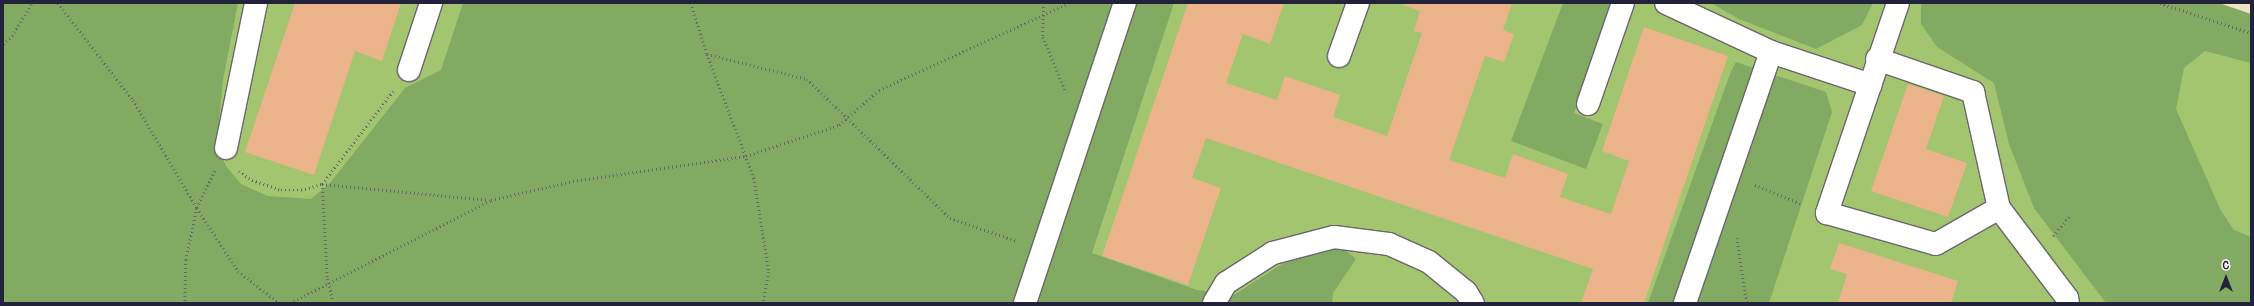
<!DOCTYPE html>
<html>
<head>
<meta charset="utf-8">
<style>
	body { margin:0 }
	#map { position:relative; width:2254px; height:306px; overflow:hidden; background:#ede3c5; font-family:Pangolin,sans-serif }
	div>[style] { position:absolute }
	.green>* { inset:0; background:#a3c56f }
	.forest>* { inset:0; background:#82aa62 }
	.building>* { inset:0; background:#ecb48b }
	.path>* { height:2.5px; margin-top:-1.25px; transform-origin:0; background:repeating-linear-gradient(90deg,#69666b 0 1px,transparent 0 4px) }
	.roads { filter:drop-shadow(1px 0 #69666b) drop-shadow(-1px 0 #69666b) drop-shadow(0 1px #69666b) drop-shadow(0 -1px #69666b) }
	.minor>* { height:22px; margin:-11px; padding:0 11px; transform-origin:11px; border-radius:11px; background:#fff }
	span { translate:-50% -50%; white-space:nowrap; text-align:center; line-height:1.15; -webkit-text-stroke:3.5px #f6f6f2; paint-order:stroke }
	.frame { position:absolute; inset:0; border:4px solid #22223b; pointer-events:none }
	.north { position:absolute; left:2206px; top:258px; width:40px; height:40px; -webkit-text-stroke:3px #f6f6f2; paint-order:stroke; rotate:0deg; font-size:11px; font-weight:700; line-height:16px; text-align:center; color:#22223b }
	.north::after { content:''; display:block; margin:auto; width:14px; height:18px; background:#22223b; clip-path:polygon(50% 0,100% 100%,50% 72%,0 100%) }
</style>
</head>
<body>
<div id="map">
	<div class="green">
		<i style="clip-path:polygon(3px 3px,2192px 3px,2251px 23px,2251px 303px,3px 303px)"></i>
	</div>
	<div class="forest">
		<i style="clip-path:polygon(3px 3px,238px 3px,223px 80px,217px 144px,226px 166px,241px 184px,268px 196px,311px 199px,330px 183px,405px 88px,441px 70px,463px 3px,1174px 3px,1092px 253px,1197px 290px,1234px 295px,1291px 258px,1338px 244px,1356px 259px,1333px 293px,1332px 303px,3px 303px)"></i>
		<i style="clip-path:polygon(1563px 3px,1616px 3px,1574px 113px,1603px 124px,1586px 169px,1511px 141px)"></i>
		<i style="clip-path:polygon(1711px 3px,1873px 3px,1862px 25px,1816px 49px,1739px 19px)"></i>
		<i style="clip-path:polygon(1921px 3px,2219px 3px,2251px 14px,2251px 63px,2205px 51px,2184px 68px,2176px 109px,2221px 211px,2234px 230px,2251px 237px,2251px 303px,2106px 303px,2034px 208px,2009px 144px,1994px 83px,1937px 47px,1921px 24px)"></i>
		<i style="clip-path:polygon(1736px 62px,1826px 92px,1832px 112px,1769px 303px,1648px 303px,1731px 71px)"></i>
	</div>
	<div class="building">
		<i style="clip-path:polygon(295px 3px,401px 3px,382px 61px,355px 51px,314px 175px,245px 152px)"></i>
		<i style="clip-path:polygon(1188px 3px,1284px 3px,1270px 44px,1243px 34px,1226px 83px,1277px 100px,1285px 76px,1340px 95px,1333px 117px,1387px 136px,1422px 33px,1414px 31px,1420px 11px,1398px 3px,1512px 3px,1503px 30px,1514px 34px,1504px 62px,1485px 56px,1449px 160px,1505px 178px,1513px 154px,1568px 174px,1560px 197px,1611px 214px,1629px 161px,1602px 151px,1644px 27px,1728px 56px,1644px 303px,1581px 303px,1593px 269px,1206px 138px,1192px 178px,1221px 188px,1188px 285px,1102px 256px)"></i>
		<i style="clip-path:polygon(1908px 84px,1944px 96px,1926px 149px,1967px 163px,1948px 217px,1871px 191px)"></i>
		<i style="clip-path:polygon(1839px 243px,1958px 281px,1951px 303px,1838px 303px,1847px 274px,1830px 269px)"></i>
	</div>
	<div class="path">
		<i style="left:58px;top:3px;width:123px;rotate:52.3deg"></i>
		<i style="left:133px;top:100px;width:126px;rotate:59.3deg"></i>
		<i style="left:197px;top:208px;width:53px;rotate:101.9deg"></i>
		<i style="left:186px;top:260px;width:43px;rotate:91.3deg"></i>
		<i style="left:691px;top:3px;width:53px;rotate:72.6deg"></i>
		<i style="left:707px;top:54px;width:133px;rotate:69.2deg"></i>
		<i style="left:754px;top:178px;width:95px;rotate:80.9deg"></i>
		<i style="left:769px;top:272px;width:32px;rotate:101deg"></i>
		<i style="left:1044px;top:3px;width:34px;rotate:92deg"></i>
		<i style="left:1043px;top:37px;width:60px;rotate:67.3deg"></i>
		<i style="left:2160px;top:3px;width:96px;rotate:18.2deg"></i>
		<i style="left:3px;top:44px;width:12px;rotate:-42deg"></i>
		<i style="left:12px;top:36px;width:39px;rotate:-59deg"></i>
		<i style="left:707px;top:54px;width:103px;rotate:14deg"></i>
		<i style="left:807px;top:79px;width:199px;rotate:44.2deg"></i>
		<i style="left:950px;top:218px;width:71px;rotate:18.9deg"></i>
		<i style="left:215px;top:171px;width:41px;rotate:115.9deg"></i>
		<i style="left:197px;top:208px;width:75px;rotate:56.9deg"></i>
		<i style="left:238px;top:271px;width:52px;rotate:38deg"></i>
		<i style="left:239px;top:171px;width:16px;rotate:35deg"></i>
		<i style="left:252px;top:180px;width:31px;rotate:19deg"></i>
		<i style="left:281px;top:190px;width:20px"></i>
		<i style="left:301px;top:190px;width:22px;rotate:-16deg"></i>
		<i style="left:322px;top:184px;width:117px;rotate:-52.6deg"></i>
		<i style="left:1755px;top:185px;width:51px;rotate:22deg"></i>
		<i style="left:2053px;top:236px;width:26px;rotate:-51deg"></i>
		<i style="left:1737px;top:238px;width:66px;rotate:81.3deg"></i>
		<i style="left:290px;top:303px;width:226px;rotate:-27.1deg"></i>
		<i style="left:491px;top:200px;width:84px;rotate:-13deg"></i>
		<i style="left:573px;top:181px;width:175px;rotate:-8.2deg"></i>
		<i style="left:746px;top:156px;width:98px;rotate:-18.4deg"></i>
		<i style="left:839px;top:125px;width:53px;rotate:-41.2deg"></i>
		<i style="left:879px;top:90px;width:209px;rotate:-24.6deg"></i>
		<i style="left:333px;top:303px;width:27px;rotate:-103deg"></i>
		<i style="left:327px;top:277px;width:93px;rotate:-93.1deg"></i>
		<i style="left:322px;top:184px;width:168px;rotate:5.5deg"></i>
	</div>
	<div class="roads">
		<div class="minor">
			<i style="left:1666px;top:3px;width:116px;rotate:25deg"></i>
			<i style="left:1771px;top:52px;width:105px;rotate:18.3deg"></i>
			<i style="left:1898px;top:3px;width:222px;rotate:108.7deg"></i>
			<i style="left:1827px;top:213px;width:113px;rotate:15.9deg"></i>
			<i style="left:1936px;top:244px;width:73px;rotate:-29.7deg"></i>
			<i style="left:1339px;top:56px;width:56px;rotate:-70.3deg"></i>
			<i style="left:1877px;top:59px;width:102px;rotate:19deg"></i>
			<i style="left:1973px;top:92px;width:119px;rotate:77.4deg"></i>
			<i style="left:1999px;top:208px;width:113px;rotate:52.9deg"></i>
			<i style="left:2067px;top:298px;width:5px;rotate:79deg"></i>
			<i style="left:409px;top:70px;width:71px;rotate:-71.8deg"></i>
			<i style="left:1588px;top:104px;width:107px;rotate:-70.9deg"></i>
			<i style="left:226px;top:148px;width:148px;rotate:-78.3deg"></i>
			<i style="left:1025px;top:303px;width:316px;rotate:-71.6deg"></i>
			<i style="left:1214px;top:303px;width:23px;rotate:-59deg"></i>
			<i style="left:1226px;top:283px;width:56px;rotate:-32.6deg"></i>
			<i style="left:1273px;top:253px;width:63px;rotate:-14.7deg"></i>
			<i style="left:1334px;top:237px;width:55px;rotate:7.3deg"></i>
			<i style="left:1389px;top:244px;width:44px;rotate:24.2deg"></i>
			<i style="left:1429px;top:262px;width:48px;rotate:39deg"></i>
			<i style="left:1466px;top:292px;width:13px;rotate:58deg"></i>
			<i style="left:1685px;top:303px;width:265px;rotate:-71.1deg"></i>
		</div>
	</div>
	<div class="frame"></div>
	<div class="north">С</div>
</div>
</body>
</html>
